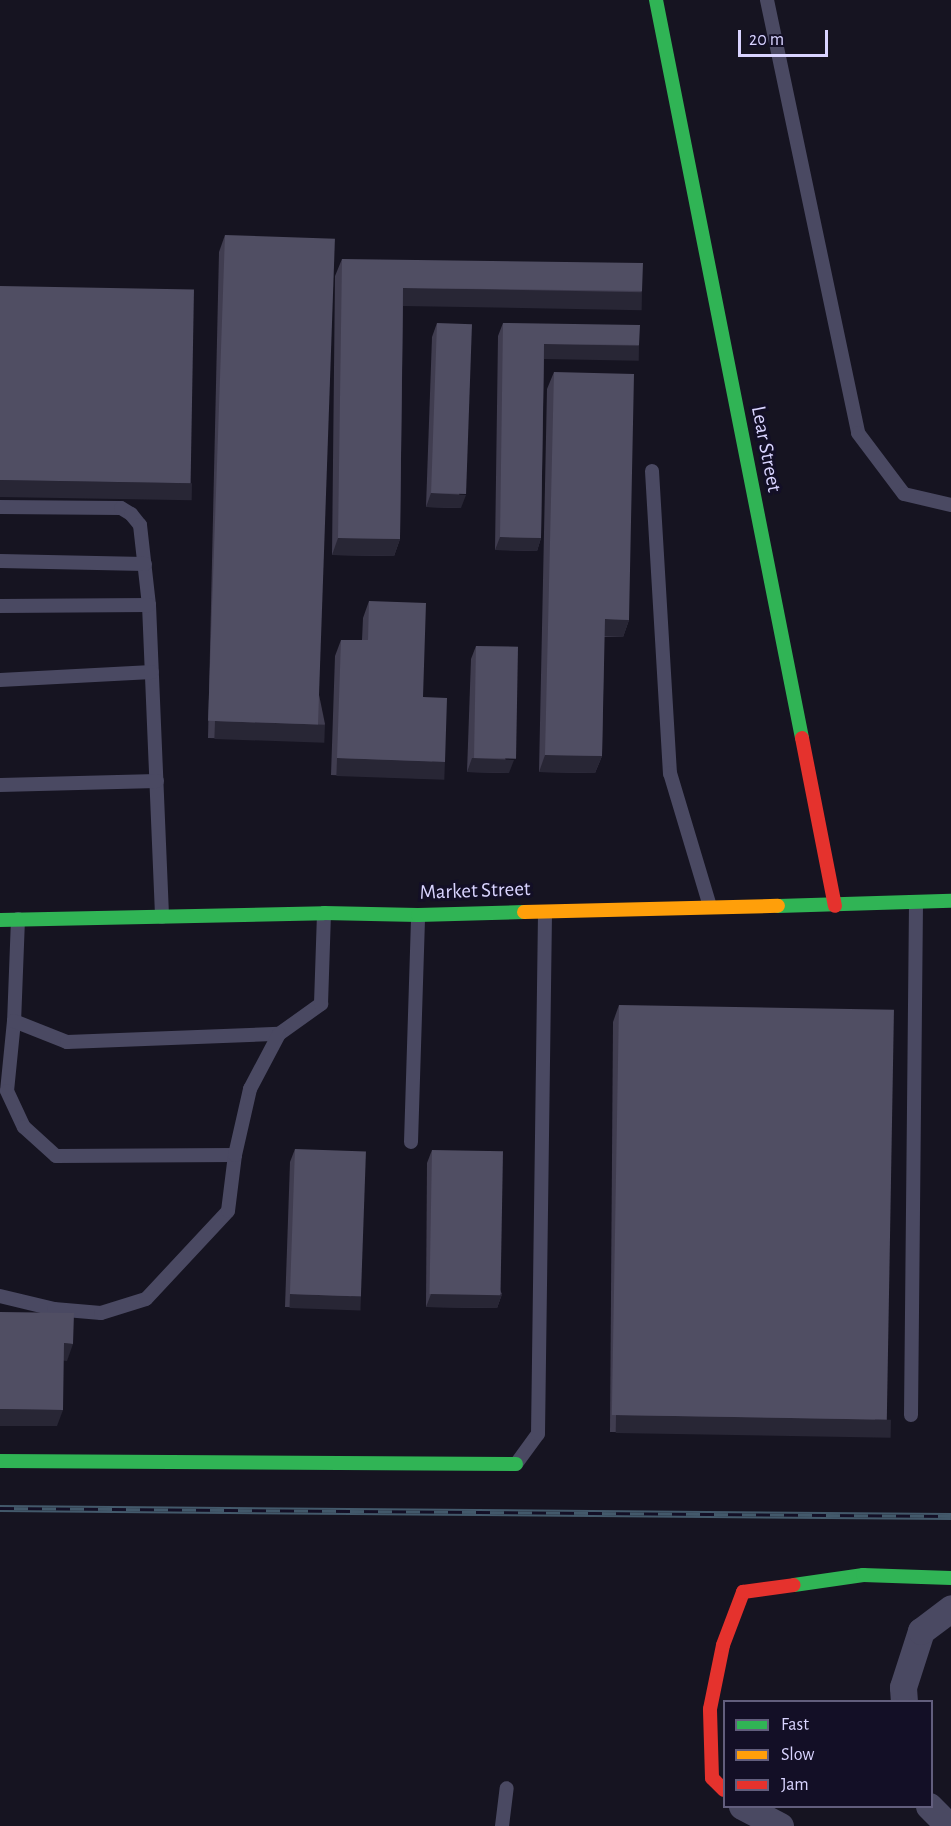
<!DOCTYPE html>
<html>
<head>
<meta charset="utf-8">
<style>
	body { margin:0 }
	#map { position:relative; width:951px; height:1826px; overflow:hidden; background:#161421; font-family:"Alegreya Sans",sans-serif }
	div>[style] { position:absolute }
	.lane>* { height:14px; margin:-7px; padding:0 7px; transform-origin:7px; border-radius:7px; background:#4a4962 }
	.street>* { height:27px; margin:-13.5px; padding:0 13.5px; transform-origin:13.5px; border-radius:13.5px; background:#4a4962 }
	.fast>* { height:14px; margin:-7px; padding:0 7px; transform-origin:7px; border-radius:7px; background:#30b455 }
	.slow>* { height:14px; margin:-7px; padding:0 7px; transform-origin:7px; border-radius:7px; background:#ff9f0a }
	.jam>* { height:14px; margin:-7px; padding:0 7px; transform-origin:7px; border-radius:7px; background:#e5322d }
	.rail>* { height:7px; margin-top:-3.5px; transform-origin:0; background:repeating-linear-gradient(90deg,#130f26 0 14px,#43596b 0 28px); box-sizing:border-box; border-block:2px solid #43596b }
	.wall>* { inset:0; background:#403d50 }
	.shaded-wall>* { inset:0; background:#282635; transform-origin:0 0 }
	.building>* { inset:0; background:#504e63; transform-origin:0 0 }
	span { translate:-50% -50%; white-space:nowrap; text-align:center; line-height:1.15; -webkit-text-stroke:6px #130f26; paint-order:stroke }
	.street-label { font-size:21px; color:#d9d4ff }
	.legend { position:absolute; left:723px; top:1700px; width:210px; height:108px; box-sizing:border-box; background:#130f26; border:2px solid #625e7d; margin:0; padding:8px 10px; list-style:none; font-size:18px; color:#d9d4ff }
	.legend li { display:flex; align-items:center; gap:12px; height:30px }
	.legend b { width:30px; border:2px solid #625e7d }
	.scale { position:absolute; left:738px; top:30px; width:90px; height:27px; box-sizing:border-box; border:3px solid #d9d4ff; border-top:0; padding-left:8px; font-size:18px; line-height:21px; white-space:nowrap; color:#d9d4ff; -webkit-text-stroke:4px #130f26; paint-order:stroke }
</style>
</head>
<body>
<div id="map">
	<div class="lane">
		<i style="left:767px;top:0;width:442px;rotate:78.1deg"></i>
		<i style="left:858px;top:433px;width:76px;rotate:53deg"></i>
		<i style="left:904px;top:494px;width:48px;rotate:13.2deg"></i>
		<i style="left:652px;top:471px;width:303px;rotate:86.6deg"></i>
		<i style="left:670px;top:773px;width:139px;rotate:73.3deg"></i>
		<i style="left:0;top:507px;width:121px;rotate:0.5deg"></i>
		<i style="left:121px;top:508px;width:12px;rotate:31deg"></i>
		<i style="left:131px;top:514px;width:14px;rotate:51deg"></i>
		<i style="left:140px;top:525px;width:81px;rotate:83.6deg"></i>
		<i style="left:149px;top:605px;width:312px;rotate:87.6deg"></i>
		<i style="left:0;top:561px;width:145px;rotate:1.2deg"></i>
		<i style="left:0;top:606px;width:149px;rotate:-0.4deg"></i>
		<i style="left:0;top:680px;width:152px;rotate:-3deg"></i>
		<i style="left:0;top:785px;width:157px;rotate:-1.5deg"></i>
		<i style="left:18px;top:919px;width:102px;rotate:92.2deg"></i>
		<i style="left:14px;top:1021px;width:70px;rotate:95.7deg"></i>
		<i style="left:7px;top:1091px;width:40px;rotate:65deg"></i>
		<i style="left:24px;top:1127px;width:43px;rotate:42.2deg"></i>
		<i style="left:56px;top:1156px;width:179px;rotate:-0.3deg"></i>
		<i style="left:14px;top:1021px;width:57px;rotate:21.6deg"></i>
		<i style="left:67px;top:1042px;width:212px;rotate:-2.2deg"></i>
		<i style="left:279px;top:1034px;width:52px;rotate:-35.5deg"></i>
		<i style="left:321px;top:1004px;width:91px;rotate:-88.1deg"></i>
		<i style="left:411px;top:1142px;width:227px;rotate:-88.2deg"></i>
		<i style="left:0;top:1296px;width:56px;rotate:13.5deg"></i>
		<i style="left:54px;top:1309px;width:47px;rotate:4.9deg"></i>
		<i style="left:101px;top:1313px;width:47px;rotate:-17.3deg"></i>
		<i style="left:146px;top:1299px;width:120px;rotate:-47deg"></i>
		<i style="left:228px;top:1211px;width:56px;rotate:-82.9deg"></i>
		<i style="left:235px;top:1155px;width:68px;rotate:-77.2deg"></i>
		<i style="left:250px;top:1089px;width:62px;rotate:-62.2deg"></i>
		<i style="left:911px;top:1415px;width:513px;rotate:-89.44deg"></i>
		<i style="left:516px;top:1464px;width:37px;rotate:-54deg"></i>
		<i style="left:538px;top:1434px;width:522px;rotate:-89.23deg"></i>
		<i style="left:502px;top:1826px;width:38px;rotate:-83deg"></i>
	</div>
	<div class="street">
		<i style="left:904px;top:1702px;width:15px;rotate:-94deg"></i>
		<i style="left:903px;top:1687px;width:59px;rotate:-72.2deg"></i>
		<i style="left:921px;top:1631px;width:38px;rotate:-37deg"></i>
		<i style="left:742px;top:1806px;width:43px;rotate:27.8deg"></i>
		<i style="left:929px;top:1806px;width:28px;rotate:45deg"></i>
	</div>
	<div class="fast">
		<i style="left:656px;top:0;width:752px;rotate:78.81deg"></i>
		<i style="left:778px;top:906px;width:173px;rotate:-1.7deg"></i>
		<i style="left:0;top:920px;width:324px;rotate:-1.2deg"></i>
		<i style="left:324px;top:913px;width:94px;rotate:1.2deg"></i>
		<i style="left:418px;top:915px;width:106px;rotate:-1.6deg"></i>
		<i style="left:0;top:1461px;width:516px;rotate:0.33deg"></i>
		<i style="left:794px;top:1585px;width:70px;rotate:-8.2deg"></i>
		<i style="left:863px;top:1575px;width:88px;rotate:2deg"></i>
	</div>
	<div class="slow">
		<i style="left:524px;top:912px;width:254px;rotate:-1.4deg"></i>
	</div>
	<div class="jam">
		<i style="left:802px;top:738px;width:171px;rotate:78.9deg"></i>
		<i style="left:724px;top:1790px;width:17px;rotate:-135deg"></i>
		<i style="left:712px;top:1778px;width:69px;rotate:-91.7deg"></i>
		<i style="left:710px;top:1709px;width:65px;rotate:-78.5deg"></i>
		<i style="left:723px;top:1645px;width:57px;rotate:-69.3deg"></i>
		<i style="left:743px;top:1592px;width:51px;rotate:-7.8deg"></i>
	</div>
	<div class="rail">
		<i style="left:0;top:1508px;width:951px;rotate:0.48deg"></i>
	</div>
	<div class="wall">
		<i style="clip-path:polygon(225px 235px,325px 724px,319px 741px,208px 738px,219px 252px)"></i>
		<i style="clip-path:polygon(342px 259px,642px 291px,636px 308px,403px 305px,400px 539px,394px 556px,332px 555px,335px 276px)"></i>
		<i style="clip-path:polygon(437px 323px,461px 508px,426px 507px,432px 337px)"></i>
		<i style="clip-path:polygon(503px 323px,639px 345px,635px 359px,544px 358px,541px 538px,537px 551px,495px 550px,498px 336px)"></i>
		<i style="clip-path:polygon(554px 372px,629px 620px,623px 637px,604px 637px,602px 756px,595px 773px,539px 772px,547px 389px)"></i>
		<i style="clip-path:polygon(369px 601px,439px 779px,331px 775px,335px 656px,341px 640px,362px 640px,363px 618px)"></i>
		<i style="clip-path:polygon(476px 646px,509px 773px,467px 772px,471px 659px)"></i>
		<i style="clip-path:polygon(619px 1005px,884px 1434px,610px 1432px,613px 1022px)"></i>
		<i style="clip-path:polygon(295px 1149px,356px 1309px,285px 1307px,290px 1162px)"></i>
		<i style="clip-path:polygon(432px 1150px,502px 1294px,497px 1308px,426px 1307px,427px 1163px)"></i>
	</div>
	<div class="shaded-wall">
		<i style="left:403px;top:288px;width:239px;height:18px;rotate:1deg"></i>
		<i style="left:544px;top:344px;width:95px;height:15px;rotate:1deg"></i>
		<i style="left:0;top:480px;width:192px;height:17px;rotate:1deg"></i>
		<i style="clip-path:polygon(431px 493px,466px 495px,461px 508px,426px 507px)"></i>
		<i style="clip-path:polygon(500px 537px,541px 538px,537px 551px,495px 550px)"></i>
		<i style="clip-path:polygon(338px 538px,400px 539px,394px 556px,332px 555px)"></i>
		<i style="clip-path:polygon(605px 619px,629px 620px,623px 637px,598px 636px)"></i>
		<i style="left:215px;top:721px;width:110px;height:18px;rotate:2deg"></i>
		<i style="clip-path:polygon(545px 755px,602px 756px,595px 773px,539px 772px)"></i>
		<i style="left:337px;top:758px;width:108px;height:18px;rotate:2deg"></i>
		<i style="clip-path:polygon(472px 758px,514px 760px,509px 773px,467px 772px)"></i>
		<i style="left:290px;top:1294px;width:71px;height:14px;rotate:2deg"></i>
		<i style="clip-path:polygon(431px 1294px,502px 1294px,497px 1308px,426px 1307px)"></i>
		<i style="clip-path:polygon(64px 1343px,73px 1344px,67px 1361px,58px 1360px)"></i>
		<i style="clip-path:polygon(0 1409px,63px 1410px,57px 1426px,0 1426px)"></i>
		<i style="left:616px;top:1415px;width:275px;height:18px;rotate:1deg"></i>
	</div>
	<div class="building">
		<i style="left:225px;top:235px;width:110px;height:486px;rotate:2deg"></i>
		<i style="clip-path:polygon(342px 259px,643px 263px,642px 291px,403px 288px,400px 539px,338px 538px)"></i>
		<i style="left:0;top:286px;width:194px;height:194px;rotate:1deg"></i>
		<i style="left:437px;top:323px;width:35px;height:170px;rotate:2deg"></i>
		<i style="clip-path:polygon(503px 323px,640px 325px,639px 345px,544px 344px,541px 538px,500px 537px)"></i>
		<i style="clip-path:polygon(554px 372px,634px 374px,629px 620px,605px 619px,602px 756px,545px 755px)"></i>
		<i style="clip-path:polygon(369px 601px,426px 603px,423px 697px,447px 698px,445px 762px,337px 758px,341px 640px,368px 640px)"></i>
		<i style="left:476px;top:646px;width:42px;height:112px;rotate:1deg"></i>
		<i style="left:619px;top:1005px;width:275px;height:410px;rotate:1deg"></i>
		<i style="left:295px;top:1149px;width:71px;height:145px;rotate:2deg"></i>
		<i style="left:432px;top:1150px;width:71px;height:144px;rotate:1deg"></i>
		<i style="clip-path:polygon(0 1312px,74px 1313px,73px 1344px,64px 1343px,63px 1410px,0 1409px)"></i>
	</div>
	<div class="street-label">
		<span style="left:766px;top:449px;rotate:79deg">Lear Street</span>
		<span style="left:475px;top:891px;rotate:-2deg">Market Street</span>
	</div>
	<ul class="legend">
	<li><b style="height:8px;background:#30b455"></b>Fast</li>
	<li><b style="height:8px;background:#ff9f0a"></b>Slow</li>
	<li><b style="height:8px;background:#e5322d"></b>Jam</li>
	</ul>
	<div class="scale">20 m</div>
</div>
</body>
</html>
